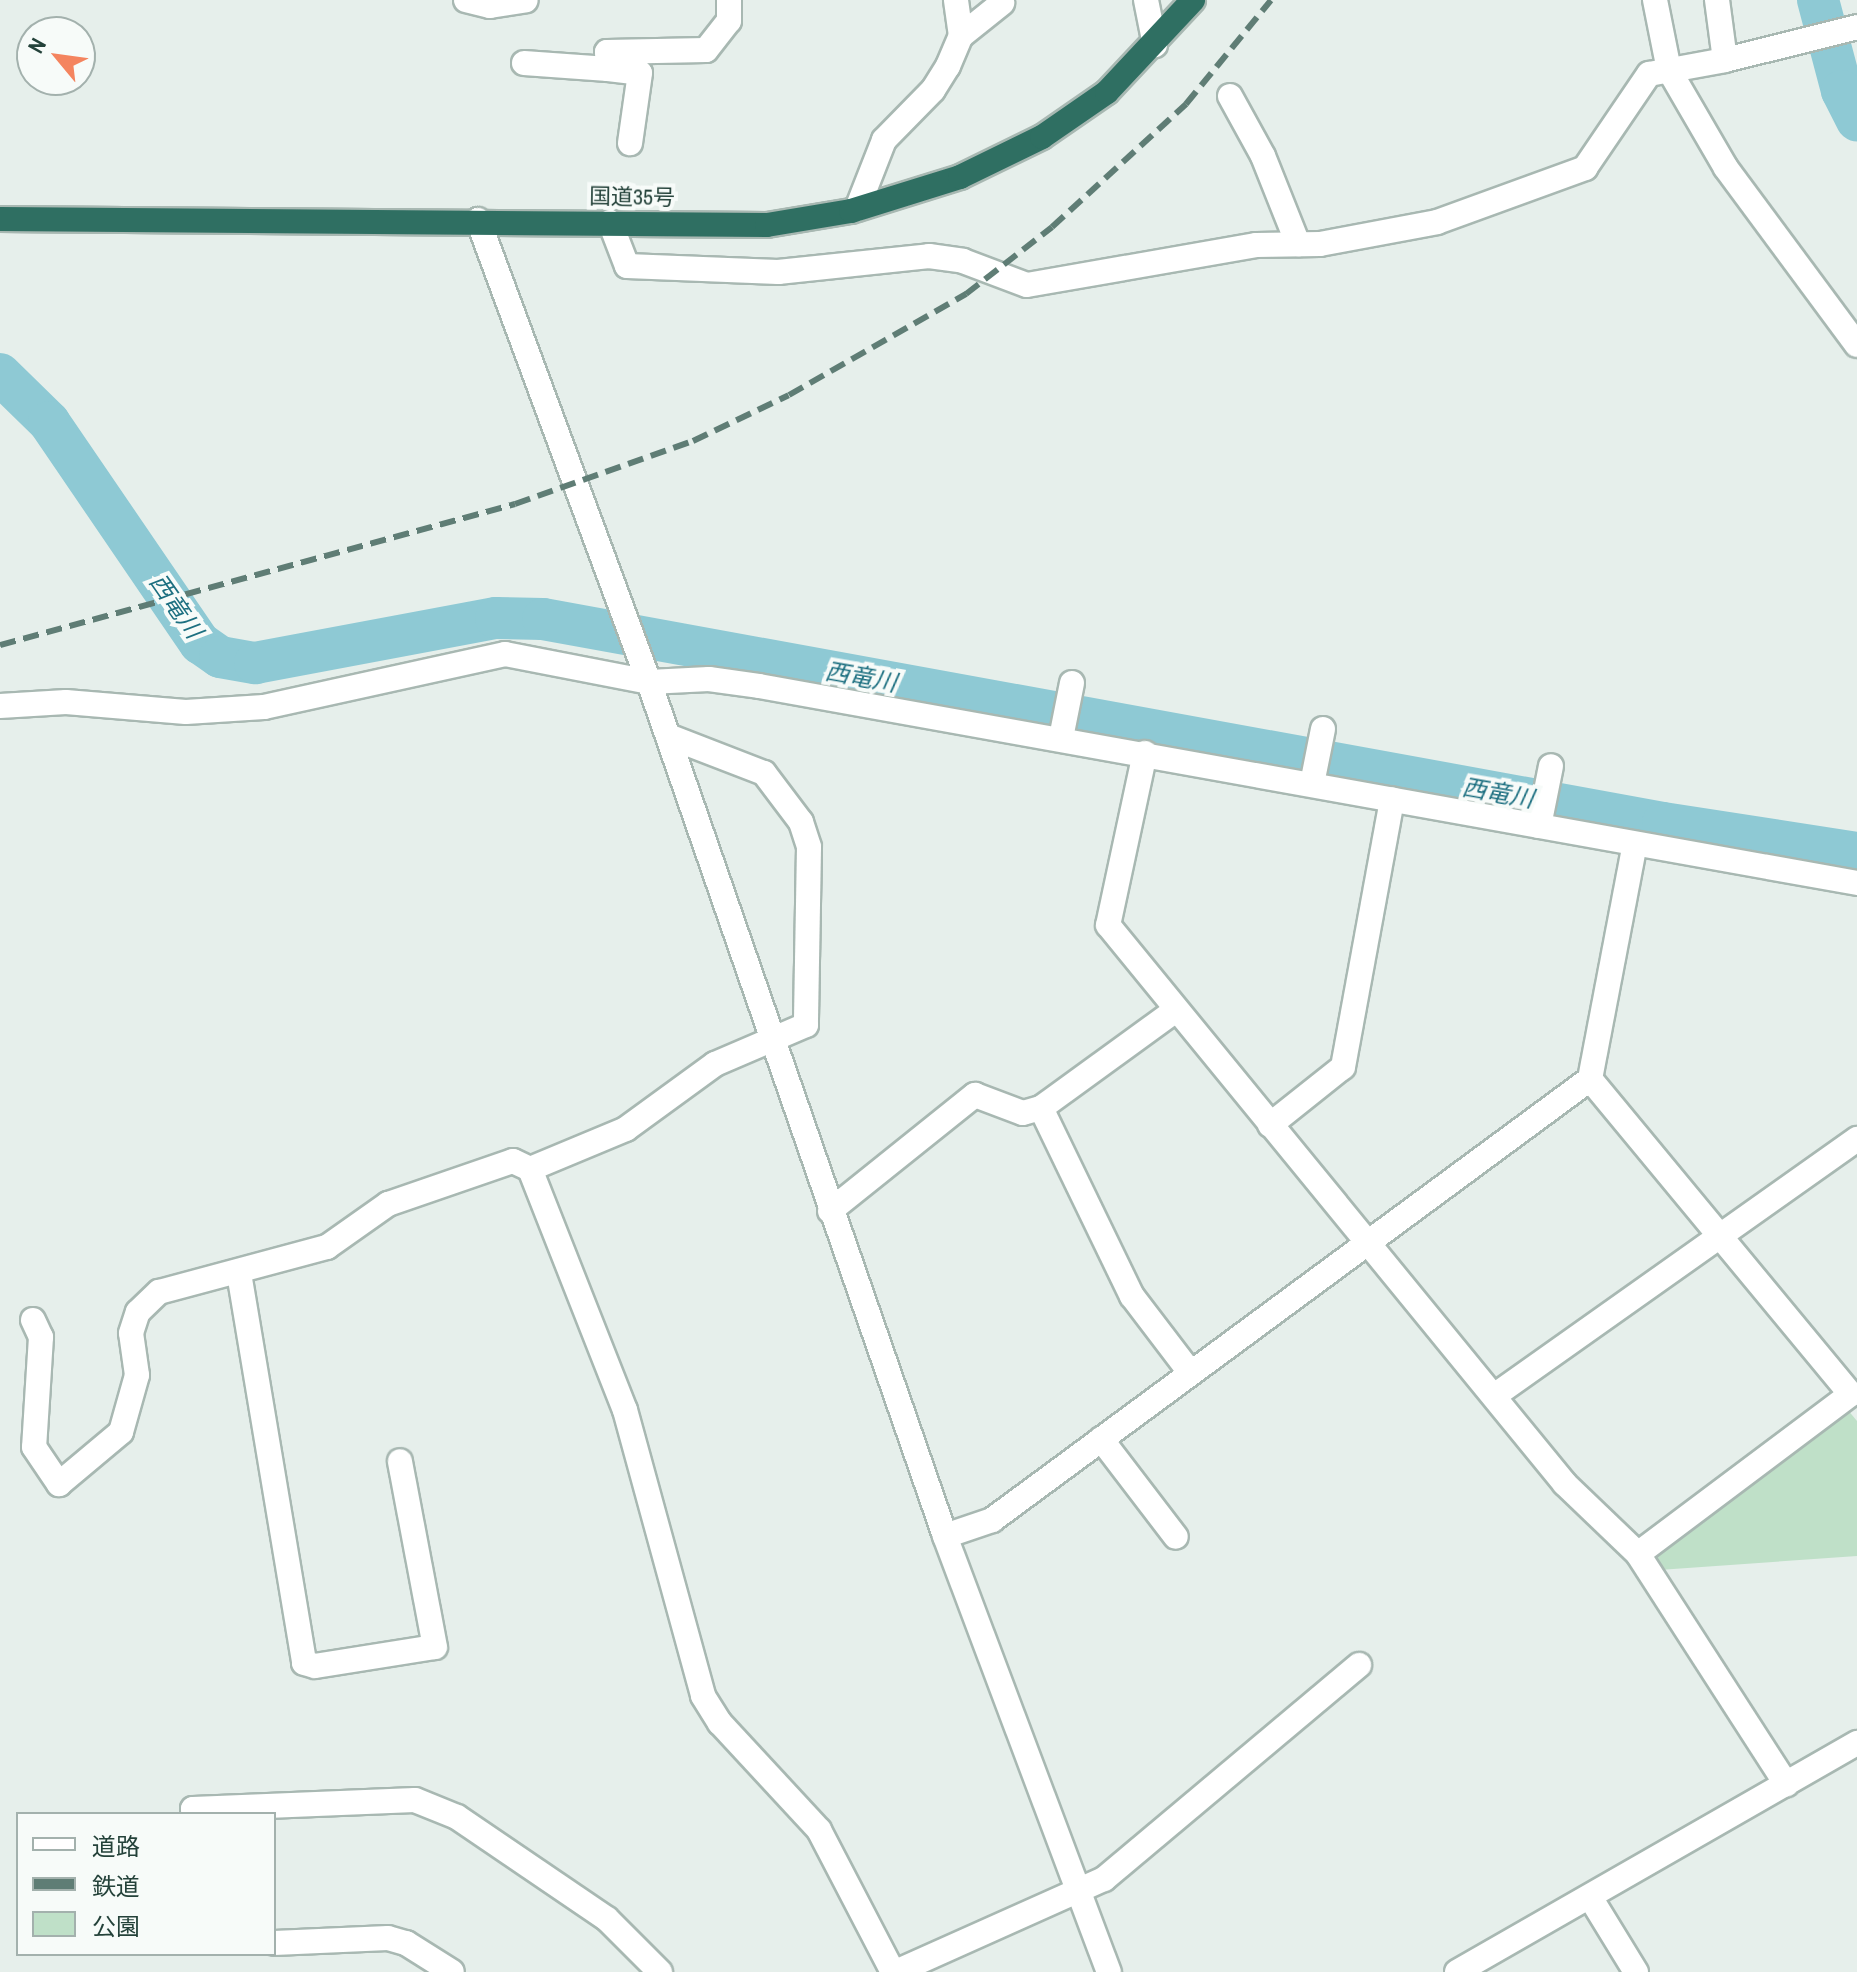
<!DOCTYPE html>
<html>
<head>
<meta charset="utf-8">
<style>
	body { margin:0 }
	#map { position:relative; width:1857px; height:1972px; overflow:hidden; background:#e6efeb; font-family:"Archivo Narrow","Noto Sans JP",sans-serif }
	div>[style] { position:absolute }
	.green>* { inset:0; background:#bfe0c8 }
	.river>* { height:42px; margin:-21px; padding:0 21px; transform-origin:21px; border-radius:21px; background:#8ec9d4 }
	.roads { filter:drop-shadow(2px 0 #a8b8b2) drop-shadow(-2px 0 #a8b8b2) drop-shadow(0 2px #a8b8b2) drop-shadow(0 -2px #a8b8b2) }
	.street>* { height:24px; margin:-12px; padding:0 12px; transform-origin:12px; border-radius:12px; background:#fff }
	.secondary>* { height:24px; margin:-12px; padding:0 12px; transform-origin:12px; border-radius:12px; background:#fff }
	.highway>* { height:24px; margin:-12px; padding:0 12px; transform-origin:12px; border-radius:12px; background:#2f6f62 }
	.rail>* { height:6px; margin-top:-3px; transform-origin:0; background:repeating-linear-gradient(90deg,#5f7d75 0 16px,transparent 0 24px) }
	span { translate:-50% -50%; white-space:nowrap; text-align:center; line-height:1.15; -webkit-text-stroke:8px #f7fbf9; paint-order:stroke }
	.street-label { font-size:22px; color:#24423a }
	.water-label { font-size:24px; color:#1c6f80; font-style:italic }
	.legend { position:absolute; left:16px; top:1812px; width:260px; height:144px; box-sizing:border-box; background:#f7fbf9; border:2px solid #a3b1ad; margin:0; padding:10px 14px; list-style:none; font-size:24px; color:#24423a }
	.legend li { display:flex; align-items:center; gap:16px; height:40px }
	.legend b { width:40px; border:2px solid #a3b1ad }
	.north { position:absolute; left:16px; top:16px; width:80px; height:80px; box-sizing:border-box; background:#f7fbf9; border:2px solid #a3b1ad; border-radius:50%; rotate:299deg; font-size:22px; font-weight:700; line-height:32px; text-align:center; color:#24423a }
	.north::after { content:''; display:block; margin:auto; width:28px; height:36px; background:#f4845f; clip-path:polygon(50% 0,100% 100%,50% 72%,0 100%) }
</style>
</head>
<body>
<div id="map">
	<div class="green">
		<i style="clip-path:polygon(1847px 1409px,1857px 1421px,1857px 1556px,1659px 1570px,1653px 1556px)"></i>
	</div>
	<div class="river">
		<i style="left:1818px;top:0;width:94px;rotate:75.2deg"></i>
		<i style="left:1842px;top:91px;width:33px;rotate:63deg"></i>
		<i style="left:0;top:374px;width:69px;rotate:44.4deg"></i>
		<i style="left:49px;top:422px;width:268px;rotate:55.7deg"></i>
		<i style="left:200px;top:643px;width:24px;rotate:35deg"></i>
		<i style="left:220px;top:657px;width:36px;rotate:10deg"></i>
		<i style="left:255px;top:663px;width:245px;rotate:-10.6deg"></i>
		<i style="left:496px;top:618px;width:47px;rotate:1.2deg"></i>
		<i style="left:543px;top:619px;width:1138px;rotate:10.32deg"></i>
		<i style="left:1663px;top:823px;width:196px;rotate:8.8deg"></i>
	</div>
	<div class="roads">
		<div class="street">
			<i style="left:466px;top:0;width:25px;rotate:14deg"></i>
			<i style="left:490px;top:6px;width:36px;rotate:-9deg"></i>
			<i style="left:1146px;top:0;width:46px;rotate:78.7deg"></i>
			<i style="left:1655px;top:0;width:71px;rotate:78.7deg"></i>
			<i style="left:1669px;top:70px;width:113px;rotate:59.8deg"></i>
			<i style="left:1726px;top:168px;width:220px;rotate:53.5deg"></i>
			<i style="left:961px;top:36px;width:53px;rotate:-38.8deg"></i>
			<i style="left:1725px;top:60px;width:136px;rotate:-14deg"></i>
			<i style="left:524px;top:63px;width:84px;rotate:4.1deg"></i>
			<i style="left:608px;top:69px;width:17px;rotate:-93deg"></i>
			<i style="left:607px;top:52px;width:99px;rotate:-1.2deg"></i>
			<i style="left:706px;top:50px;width:37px;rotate:-52deg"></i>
			<i style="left:729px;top:21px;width:21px;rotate:-90deg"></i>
			<i style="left:608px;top:69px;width:32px;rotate:7deg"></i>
			<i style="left:640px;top:73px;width:71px;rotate:98.1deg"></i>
			<i style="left:1230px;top:96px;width:68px;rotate:61.2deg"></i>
			<i style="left:1263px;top:156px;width:95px;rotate:68.3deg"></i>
			<i style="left:857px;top:209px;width:74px;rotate:-68.6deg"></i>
			<i style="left:884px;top:140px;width:70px;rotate:-45.6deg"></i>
			<i style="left:933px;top:90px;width:28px;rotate:-58deg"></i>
			<i style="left:948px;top:66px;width:33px;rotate:-67deg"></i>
			<i style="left:961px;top:36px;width:36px;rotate:-98deg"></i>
			<i style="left:610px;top:222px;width:47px;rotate:68.9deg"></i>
			<i style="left:627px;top:266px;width:151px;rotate:2.3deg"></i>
			<i style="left:778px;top:272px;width:152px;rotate:-6deg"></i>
			<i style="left:929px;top:256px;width:34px;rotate:8deg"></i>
			<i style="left:963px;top:261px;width:68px;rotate:20.6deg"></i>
			<i style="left:1027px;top:285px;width:232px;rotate:-9.9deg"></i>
			<i style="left:1256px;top:245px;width:64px;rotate:-0.9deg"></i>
			<i style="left:1320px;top:244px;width:119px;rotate:-10.6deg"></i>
			<i style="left:1437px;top:222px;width:158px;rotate:-20deg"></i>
			<i style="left:1585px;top:168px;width:114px;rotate:-55.8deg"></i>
			<i style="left:1649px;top:74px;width:77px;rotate:-10.4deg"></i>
			<i style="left:1725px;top:60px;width:61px;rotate:-97.6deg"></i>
			<i style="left:649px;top:682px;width:60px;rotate:-2.9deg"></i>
			<i style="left:709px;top:679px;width:50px;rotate:8deg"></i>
			<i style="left:759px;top:686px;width:1116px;rotate:10.17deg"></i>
			<i style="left:668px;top:736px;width:103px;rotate:21.1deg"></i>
			<i style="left:764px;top:773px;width:61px;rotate:52.9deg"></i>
			<i style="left:801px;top:822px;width:26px;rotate:72deg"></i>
			<i style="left:809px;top:847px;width:178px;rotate:91deg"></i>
			<i style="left:806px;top:1025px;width:99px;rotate:156.8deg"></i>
			<i style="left:715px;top:1064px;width:110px;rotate:143.9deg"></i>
			<i style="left:626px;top:1129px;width:104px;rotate:157.4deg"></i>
			<i style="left:530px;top:1169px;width:259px;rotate:68.5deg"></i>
			<i style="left:625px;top:1410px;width:296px;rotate:74.7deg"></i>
			<i style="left:703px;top:1696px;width:32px;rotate:58deg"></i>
			<i style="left:720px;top:1723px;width:146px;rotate:47.2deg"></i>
			<i style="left:819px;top:1830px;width:160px;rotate:62.5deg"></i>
			<i style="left:1061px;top:738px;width:56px;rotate:-78.7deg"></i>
			<i style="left:1145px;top:753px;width:176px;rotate:102.1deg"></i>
			<i style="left:1108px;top:925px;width:722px;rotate:50.73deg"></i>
			<i style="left:1565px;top:1484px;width:101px;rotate:43.8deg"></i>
			<i style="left:1638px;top:1554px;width:274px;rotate:57.2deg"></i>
			<i style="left:1312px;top:784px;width:56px;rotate:-78.7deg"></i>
			<i style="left:1539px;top:826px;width:61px;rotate:-78.7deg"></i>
			<i style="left:1590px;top:1079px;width:409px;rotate:50.4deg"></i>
			<i style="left:1851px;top:1394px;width:266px;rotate:143.1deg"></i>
			<i style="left:1041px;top:1108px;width:209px;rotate:64.2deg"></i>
			<i style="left:1132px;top:1296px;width:96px;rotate:52.7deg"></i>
			<i style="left:1270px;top:1125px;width:93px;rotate:-38.5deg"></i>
			<i style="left:1343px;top:1067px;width:272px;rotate:-79.6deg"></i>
			<i style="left:830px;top:1211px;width:186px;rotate:-38.7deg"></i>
			<i style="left:975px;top:1095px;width:51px;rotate:20.6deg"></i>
			<i style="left:1023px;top:1113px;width:19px;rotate:-16deg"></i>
			<i style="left:1041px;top:1108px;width:167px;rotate:-36deg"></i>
			<i style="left:239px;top:1273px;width:395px;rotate:80.5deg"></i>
			<i style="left:304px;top:1663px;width:11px;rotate:15deg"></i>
			<i style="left:315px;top:1666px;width:121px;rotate:-9deg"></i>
			<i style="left:435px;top:1647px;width:189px;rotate:-100.7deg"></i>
			<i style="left:33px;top:1320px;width:19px;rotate:65deg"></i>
			<i style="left:41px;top:1337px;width:110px;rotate:93.6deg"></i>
			<i style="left:34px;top:1447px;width:45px;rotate:56deg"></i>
			<i style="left:59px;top:1484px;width:81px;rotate:-40deg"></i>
			<i style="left:121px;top:1432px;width:59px;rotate:-74.3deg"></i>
			<i style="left:137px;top:1375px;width:42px;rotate:-98.1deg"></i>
			<i style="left:131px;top:1333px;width:22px;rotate:-72deg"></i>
			<i style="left:138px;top:1312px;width:29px;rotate:-44deg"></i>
			<i style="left:159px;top:1292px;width:174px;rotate:-15deg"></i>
			<i style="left:327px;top:1247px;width:75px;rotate:-35.2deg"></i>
			<i style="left:388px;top:1204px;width:132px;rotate:-19deg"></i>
			<i style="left:513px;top:1161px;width:19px;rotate:25deg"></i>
			<i style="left:1494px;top:1396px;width:445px;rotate:-35.3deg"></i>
			<i style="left:1101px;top:1439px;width:123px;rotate:52.6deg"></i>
			<i style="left:945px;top:1536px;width:50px;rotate:-18.8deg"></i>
			<i style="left:992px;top:1520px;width:743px;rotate:-36.41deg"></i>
			<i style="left:1590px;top:1079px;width:239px;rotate:-79.2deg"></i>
			<i style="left:194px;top:1814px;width:5px;rotate:-101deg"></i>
			<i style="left:193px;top:1809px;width:222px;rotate:-2.3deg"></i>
			<i style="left:415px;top:1800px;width:45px;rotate:22deg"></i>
			<i style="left:457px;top:1817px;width:181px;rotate:34.2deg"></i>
			<i style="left:607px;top:1919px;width:75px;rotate:45deg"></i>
			<i style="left:1590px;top:1897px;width:88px;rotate:58.5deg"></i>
			<i style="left:274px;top:1943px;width:114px;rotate:-2.5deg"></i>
			<i style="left:388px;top:1938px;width:19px;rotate:16deg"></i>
			<i style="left:406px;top:1943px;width:54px;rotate:32.2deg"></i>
			<i style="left:896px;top:1972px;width:228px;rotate:-24.1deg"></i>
			<i style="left:1104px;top:1879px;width:333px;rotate:-40deg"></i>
			<i style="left:1457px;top:1972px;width:461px;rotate:-29.8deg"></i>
		</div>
		<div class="secondary">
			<i style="left:478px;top:220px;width:493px;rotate:69.7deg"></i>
			<i style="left:649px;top:682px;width:904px;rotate:70.88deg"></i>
			<i style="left:945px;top:1536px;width:466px;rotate:69.4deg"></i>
			<i style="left:0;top:706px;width:66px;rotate:-3.5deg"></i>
			<i style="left:66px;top:702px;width:120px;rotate:4.8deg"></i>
			<i style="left:186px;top:712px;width:78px;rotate:-3.7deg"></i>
			<i style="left:264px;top:707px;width:247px;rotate:-12.4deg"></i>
			<i style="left:505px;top:654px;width:147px;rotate:11deg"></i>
		</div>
		<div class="highway">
			<i style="left:0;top:219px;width:767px;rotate:0.45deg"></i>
			<i style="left:767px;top:225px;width:85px;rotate:-9.5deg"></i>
			<i style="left:851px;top:211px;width:114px;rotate:-17.3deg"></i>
			<i style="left:960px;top:177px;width:91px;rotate:-26deg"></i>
			<i style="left:1042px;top:137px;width:79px;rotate:-34.7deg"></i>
			<i style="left:1107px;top:92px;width:126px;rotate:-46.9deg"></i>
		</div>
	</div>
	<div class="rail">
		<i style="left:0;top:645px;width:534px;rotate:-15.31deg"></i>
		<i style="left:515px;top:504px;width:189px;rotate:-19.5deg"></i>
		<i style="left:693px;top:441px;width:106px;rotate:-25.6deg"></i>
		<i style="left:789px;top:395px;width:204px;rotate:-29.7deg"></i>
		<i style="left:966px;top:294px;width:109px;rotate:-37.9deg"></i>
		<i style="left:1052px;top:227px;width:182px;rotate:-42.5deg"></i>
		<i style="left:1186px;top:104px;width:134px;rotate:-50.7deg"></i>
	</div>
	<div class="street-label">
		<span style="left:632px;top:197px;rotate:1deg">国道35号</span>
	</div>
	<div class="water-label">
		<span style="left:176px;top:606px;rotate:55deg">西竜川</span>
		<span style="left:861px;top:677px;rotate:10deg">西竜川</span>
		<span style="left:1498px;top:793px;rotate:10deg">西竜川</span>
	</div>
	<ul class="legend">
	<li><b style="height:10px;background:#fff"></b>道路</li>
	<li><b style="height:10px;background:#5f7d75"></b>鉄道</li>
	<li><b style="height:22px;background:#bfe0c8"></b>公園</li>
	</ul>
	<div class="north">N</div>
</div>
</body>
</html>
